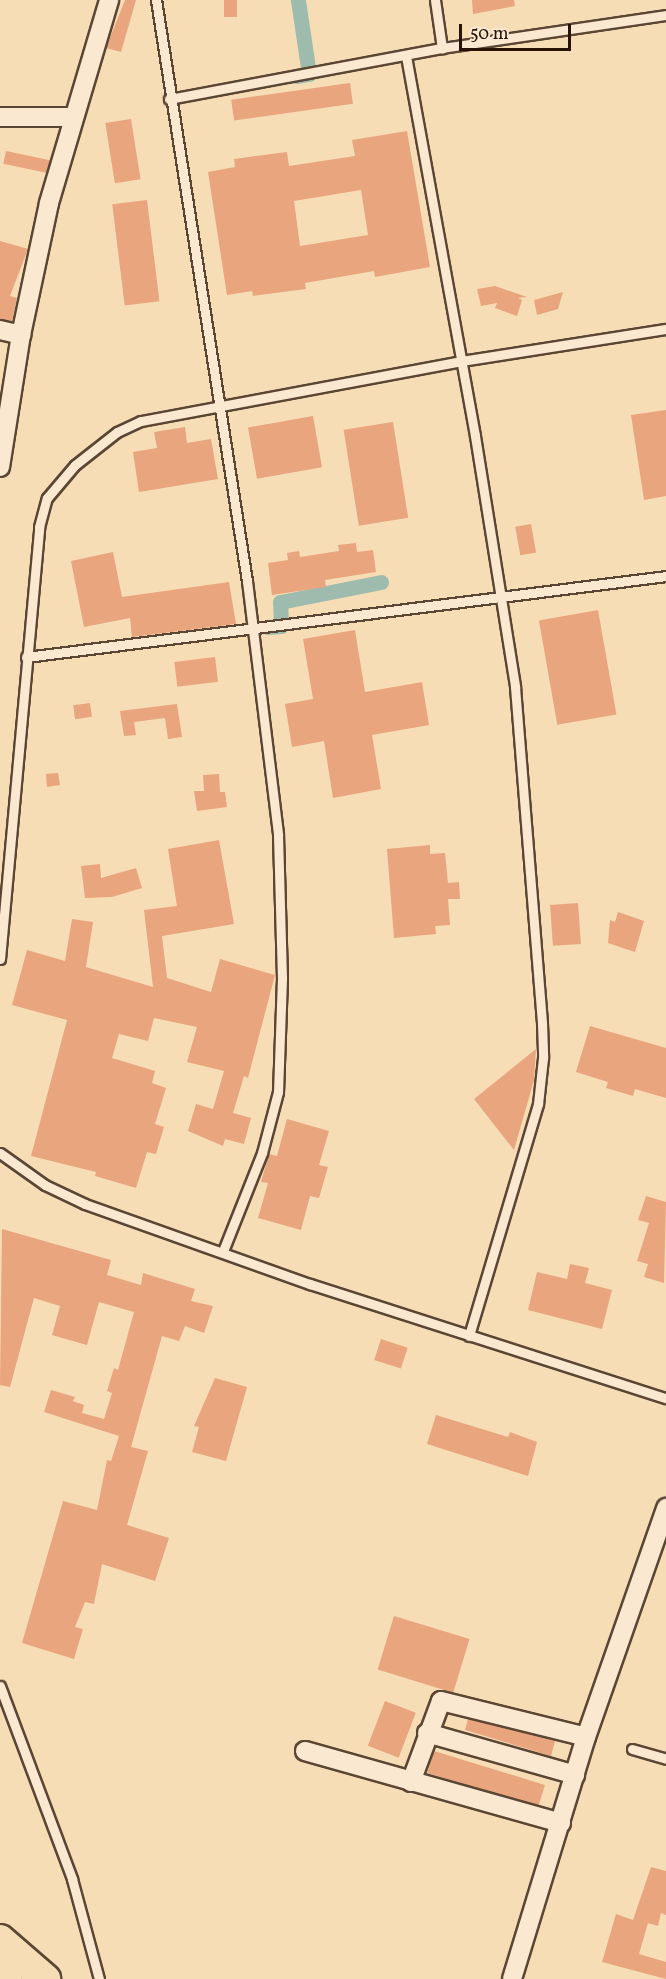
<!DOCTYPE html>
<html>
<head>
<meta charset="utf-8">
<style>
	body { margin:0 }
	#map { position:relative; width:666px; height:1979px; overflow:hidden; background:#f7ddb6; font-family:Vollkorn,serif }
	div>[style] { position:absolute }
	.canal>* { height:15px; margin:-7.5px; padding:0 7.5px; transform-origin:7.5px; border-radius:7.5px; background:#9dbcae }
	.building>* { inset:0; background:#e8a57e; transform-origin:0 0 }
	.roads { filter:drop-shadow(2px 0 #5b4634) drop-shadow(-2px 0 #5b4634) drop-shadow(0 2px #5b4634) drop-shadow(0 -2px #5b4634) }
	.service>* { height:9px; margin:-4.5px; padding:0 4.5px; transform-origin:4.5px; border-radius:4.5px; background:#fae9d0 }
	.minor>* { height:18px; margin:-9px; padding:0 9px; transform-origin:9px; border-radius:9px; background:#fae9d0 }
	.trunk>* { height:30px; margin:-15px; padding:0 15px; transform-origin:15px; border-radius:15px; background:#f7ddb6 }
	span { translate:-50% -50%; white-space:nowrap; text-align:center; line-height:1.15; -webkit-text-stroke:4.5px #fae9d0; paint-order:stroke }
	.scale { position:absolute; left:459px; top:24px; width:112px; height:27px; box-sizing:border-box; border:3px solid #271308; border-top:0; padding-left:8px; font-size:18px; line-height:21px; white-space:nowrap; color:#271308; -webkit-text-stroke:4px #fae9d0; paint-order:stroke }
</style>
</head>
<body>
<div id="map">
	<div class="canal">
		<i style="left:296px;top:76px;width:13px;rotate:-9deg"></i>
		<i style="left:309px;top:74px;width:75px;rotate:-98.5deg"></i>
		<i style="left:268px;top:627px;width:13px;rotate:-4deg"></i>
		<i style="left:281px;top:626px;width:24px;rotate:-92deg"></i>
		<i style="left:280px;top:602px;width:103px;rotate:-11.2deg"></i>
	</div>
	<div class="building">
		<i style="clip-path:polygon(125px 0,136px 0,121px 52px,106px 48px)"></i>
		<i style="left:224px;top:0;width:13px;height:17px"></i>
		<i style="clip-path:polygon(472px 0,514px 0,515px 6px,473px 14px)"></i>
		<i style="left:350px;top:83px;width:21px;height:120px;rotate:82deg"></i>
		<i style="left:131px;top:119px;width:61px;height:26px;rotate:81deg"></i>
		<i style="clip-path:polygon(evenodd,407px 131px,430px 267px,375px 277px,374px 271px,305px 283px,306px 289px,253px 296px,252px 291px,227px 295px,208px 172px,235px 167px,234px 159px,287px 152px,289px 166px,355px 156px,352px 140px,407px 131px,361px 190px,368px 235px,300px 246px,294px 201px,361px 190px)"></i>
		<i style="left:6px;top:151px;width:45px;height:13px;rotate:12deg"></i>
		<i style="left:147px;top:200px;width:102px;height:35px;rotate:83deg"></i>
		<i style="clip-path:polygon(0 241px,28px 249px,10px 296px,17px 298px,12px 321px,0 319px)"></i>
		<i style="clip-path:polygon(495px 286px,527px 297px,518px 298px,522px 300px,517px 316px,495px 308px,497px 303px,481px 306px,477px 289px)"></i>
		<i style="clip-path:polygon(563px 292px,558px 309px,537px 315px,534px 300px)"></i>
		<i style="clip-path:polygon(666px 410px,666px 496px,644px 500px,631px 415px)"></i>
		<i style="left:313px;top:416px;width:52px;height:66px;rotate:80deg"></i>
		<i style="left:393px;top:422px;width:97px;height:50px;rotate:81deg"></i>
		<i style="clip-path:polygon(185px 427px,187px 443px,211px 439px,218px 479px,139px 492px,133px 452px,157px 448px,154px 432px)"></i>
		<i style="left:531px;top:524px;width:29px;height:16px;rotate:80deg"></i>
		<i style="clip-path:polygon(356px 543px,357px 552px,373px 550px,376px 572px,325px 580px,326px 587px,272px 595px,268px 563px,288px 560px,287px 553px,299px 551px,300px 557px,339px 551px,338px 545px)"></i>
		<i style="clip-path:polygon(113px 552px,122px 597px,229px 582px,236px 624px,132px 637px,130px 618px,84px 627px,71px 561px)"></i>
		<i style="left:598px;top:610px;width:106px;height:60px;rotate:80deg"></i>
		<i style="clip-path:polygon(355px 630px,365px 692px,422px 682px,429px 725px,372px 735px,381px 789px,333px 798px,324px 741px,292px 747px,285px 704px,313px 699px,303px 639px)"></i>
		<i style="left:215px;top:657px;width:25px;height:41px;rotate:83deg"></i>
		<i style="left:90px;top:703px;width:14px;height:17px;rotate:82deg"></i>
		<i style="clip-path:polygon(177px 704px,182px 737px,168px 739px,165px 718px,134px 722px,136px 735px,124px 736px,120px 711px)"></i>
		<i style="clip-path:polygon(58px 773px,60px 785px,47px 787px,46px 774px)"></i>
		<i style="clip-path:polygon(219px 774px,220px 792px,225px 792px,227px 807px,197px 811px,194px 791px,204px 791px,203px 775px)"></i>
		<i style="clip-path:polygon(219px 840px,234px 924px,162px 936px,167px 978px,211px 992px,220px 959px,275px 975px,248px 1078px,244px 1076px,233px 1113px,251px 1118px,244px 1144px,225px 1139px,223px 1146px,188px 1131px,196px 1104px,213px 1109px,224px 1071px,187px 1062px,197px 1027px,154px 1018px,148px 1041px,119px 1034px,112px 1058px,155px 1071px,152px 1083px,166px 1088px,155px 1124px,164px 1127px,156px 1154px,147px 1152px,136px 1188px,95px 1176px,96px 1172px,31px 1156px,67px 1020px,12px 1005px,27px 950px,65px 961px,72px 919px,93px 922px,86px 967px,153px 987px,144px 910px,177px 906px,168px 849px)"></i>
		<i style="clip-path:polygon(430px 845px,430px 854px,445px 853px,448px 883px,459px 882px,460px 899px,448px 899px,450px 925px,435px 926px,436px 934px,394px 938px,387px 849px)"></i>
		<i style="clip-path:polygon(100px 864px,101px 878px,136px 868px,142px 888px,112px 897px,85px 898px,81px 866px)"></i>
		<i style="left:578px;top:903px;width:41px;height:28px;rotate:86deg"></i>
		<i style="clip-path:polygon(618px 912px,644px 921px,635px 952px,608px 943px,610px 920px,615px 922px)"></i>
		<i style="clip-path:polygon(590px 1026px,666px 1048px,666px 1098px,635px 1089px,633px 1096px,606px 1088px,608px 1082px,576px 1072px)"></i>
		<i style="clip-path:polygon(536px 1049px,534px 1080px,514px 1150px,474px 1099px)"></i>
		<i style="clip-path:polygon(287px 1119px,329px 1131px,319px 1165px,328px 1167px,319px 1198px,310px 1196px,301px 1230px,258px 1218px,268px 1183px,261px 1182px,269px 1154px,277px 1156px)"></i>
		<i style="clip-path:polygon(646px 1196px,666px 1202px,664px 1283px,644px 1277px,648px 1264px,637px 1261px,649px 1223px,638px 1220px)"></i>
		<i style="clip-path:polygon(2px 1229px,111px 1260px,107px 1275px,141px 1285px,143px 1273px,195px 1289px,191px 1301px,213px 1306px,204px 1333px,185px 1326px,179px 1341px,162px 1336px,131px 1447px,148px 1451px,127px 1525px,169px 1538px,155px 1581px,102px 1564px,94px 1604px,85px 1602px,75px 1627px,83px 1629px,74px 1659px,22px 1643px,63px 1501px,97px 1510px,107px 1460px,111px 1461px,119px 1436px,44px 1412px,51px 1390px,75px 1397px,73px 1401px,84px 1405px,82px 1413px,104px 1419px,112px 1393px,107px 1391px,114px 1368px,118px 1370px,134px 1312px,99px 1302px,87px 1345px,52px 1335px,60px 1306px,34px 1298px,10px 1387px,0 1385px)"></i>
		<i style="clip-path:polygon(570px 1264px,589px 1268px,585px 1283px,612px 1290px,602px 1329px,528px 1310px,537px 1272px,567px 1279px)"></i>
		<i style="left:381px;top:1339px;width:28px;height:22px;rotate:18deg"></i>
		<i style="clip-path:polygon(215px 1378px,247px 1387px,226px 1461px,192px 1452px,199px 1427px,194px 1426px)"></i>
		<i style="clip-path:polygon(436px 1415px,508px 1437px,510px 1432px,537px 1442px,528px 1476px,427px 1444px)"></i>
		<i style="left:394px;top:1616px;width:79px;height:56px;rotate:17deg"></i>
		<i style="left:385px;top:1701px;width:33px;height:48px;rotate:21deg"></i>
		<i style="clip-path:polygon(468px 1719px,555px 1741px,551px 1756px,465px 1730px)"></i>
		<i style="left:434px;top:1751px;width:116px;height:23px;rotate:17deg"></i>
		<i style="clip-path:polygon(651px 1867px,666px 1871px,666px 1915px,661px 1913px,658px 1926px,648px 1923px,639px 1954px,666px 1962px,666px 1979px,602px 1962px,616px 1914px,633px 1920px)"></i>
	</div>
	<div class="roads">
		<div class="service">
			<i style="left:156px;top:0;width:588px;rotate:81.1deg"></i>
			<i style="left:247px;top:581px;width:256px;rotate:83deg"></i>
			<i style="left:278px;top:835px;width:143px;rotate:88.4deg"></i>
			<i style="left:282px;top:978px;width:114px;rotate:92deg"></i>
			<i style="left:278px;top:1092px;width:63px;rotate:104.7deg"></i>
			<i style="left:262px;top:1153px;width:105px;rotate:111.7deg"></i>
			<i style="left:435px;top:0;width:49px;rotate:81.7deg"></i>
			<i style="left:406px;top:56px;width:386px;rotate:79.7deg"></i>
			<i style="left:475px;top:436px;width:254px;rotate:80.9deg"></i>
			<i style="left:515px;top:687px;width:337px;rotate:85.4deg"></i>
			<i style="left:542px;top:1023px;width:35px;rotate:88deg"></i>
			<i style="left:543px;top:1058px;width:46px;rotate:96.2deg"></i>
			<i style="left:538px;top:1104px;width:242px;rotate:106.6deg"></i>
			<i style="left:169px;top:99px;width:278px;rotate:-10.6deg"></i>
			<i style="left:442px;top:48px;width:226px;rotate:-8.4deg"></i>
			<i style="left:26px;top:657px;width:645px;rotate:-7.21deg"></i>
			<i style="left:0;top:959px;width:434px;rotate:-84.8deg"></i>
			<i style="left:39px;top:527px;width:30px;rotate:-75deg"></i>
			<i style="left:47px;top:498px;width:43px;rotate:-49.7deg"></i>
			<i style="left:75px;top:465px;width:53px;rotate:-38.2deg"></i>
			<i style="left:117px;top:432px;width:26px;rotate:-25deg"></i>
			<i style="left:141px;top:421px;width:326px;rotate:-10.6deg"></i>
			<i style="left:461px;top:361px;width:207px;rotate:-8.9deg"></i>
			<i style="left:0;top:1153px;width:55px;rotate:35.4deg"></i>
			<i style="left:45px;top:1185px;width:44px;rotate:25.4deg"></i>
			<i style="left:85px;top:1204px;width:239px;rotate:19.6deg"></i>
			<i style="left:310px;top:1284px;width:374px;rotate:17.8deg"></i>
			<i style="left:0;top:1686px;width:206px;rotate:69.5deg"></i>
			<i style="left:72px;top:1879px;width:104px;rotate:74.9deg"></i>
			<i style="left:632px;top:1749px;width:35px;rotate:16deg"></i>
		</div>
		<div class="minor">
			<i style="left:0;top:117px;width:72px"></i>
			<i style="left:0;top:330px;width:22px;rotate:13deg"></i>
			<i style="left:0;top:467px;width:134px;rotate:-81deg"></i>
			<i style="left:21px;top:335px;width:135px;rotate:-78deg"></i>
			<i style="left:49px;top:203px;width:212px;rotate:-73.5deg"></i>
			<i style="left:427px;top:1733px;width:154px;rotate:15.8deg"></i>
			<i style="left:305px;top:1751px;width:266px;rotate:15.7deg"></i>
			<i style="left:411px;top:1782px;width:86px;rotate:-69.7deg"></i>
			<i style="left:441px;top:1701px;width:149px;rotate:13.9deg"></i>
			<i style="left:512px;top:1979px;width:253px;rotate:-73deg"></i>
			<i style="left:586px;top:1737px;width:243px;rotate:-70.7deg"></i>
		</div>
		<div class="trunk">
			<i style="left:0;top:1940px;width:60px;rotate:40.9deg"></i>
			<i style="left:0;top:1973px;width:9px;rotate:41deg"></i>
		</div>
	</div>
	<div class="scale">50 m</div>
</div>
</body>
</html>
